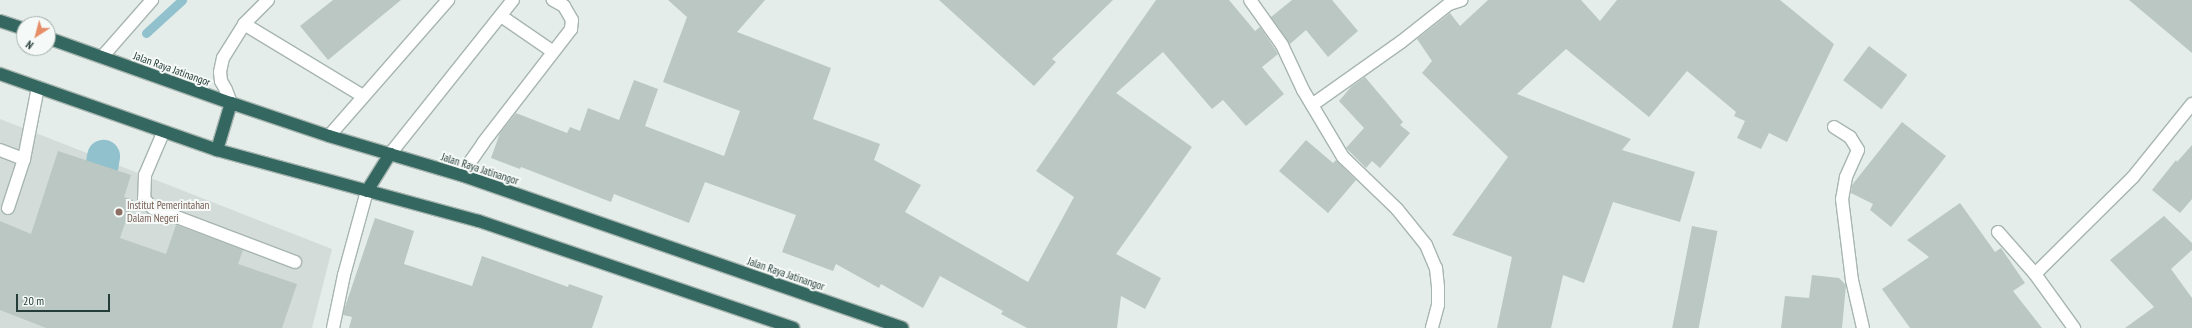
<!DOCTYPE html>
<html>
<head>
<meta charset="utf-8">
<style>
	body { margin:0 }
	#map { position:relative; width:2192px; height:328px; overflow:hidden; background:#e4ede9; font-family:"PT Sans Narrow",sans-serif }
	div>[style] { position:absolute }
	.built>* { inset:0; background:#d3dcd8 }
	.stream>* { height:9px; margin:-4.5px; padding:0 4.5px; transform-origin:4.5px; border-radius:4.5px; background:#91c1cd }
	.canal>* { height:33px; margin:-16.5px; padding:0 16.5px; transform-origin:16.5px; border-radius:16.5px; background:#91c1cd }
	.building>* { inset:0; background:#bac7c2; transform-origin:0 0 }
	.roads { filter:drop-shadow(1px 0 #a7b5b0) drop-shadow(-1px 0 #a7b5b0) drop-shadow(0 1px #a7b5b0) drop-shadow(0 -1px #a7b5b0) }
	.minor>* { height:12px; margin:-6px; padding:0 6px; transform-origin:6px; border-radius:6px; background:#fff }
	.highway>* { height:12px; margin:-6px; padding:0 6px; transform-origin:6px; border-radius:6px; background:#33675f }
	.dots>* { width:11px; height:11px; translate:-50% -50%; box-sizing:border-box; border:2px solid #f5f9f7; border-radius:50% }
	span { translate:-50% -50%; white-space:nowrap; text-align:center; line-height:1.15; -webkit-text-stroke:4px #f5f9f7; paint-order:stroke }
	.street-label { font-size:11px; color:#253d38 }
	.education-label { font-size:11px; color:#785e54 }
	.left { translate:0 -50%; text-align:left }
	.north { position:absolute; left:16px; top:16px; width:40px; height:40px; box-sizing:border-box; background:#f5f9f7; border:1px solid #a2aeab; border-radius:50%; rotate:216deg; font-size:11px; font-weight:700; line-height:16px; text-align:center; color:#253d38 }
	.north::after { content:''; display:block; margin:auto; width:14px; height:18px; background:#e78d68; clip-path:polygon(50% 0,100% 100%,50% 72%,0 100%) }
	.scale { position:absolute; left:16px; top:294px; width:94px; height:18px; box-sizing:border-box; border:2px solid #253d38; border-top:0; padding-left:5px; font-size:12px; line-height:14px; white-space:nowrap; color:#253d38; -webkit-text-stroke:3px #f5f9f7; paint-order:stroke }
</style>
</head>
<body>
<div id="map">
	<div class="built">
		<i style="clip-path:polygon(0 119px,332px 249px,312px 328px,0 328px)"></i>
	</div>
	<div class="stream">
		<i style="left:146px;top:33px;width:49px;rotate:-42.5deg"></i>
	</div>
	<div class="canal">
		<i style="left:94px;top:210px;width:55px;rotate:-80.5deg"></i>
	</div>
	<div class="building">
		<i style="clip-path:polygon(333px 0,401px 0,328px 60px,300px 26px)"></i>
		<i style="clip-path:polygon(668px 0,765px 0,737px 32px,831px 68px,813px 119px,880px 144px,874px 160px,921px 185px,905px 212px,1028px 282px,1074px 197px,1036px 171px,1156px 0,1229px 0,1255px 31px,1260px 27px,1275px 49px,1278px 54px,1262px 67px,1284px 94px,1246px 126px,1223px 100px,1212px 109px,1163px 52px,1116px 93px,1192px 147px,1116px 254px,1161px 278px,1145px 309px,1121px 296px,1117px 328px,1027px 328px,1001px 314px,1003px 311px,940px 276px,923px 308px,881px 284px,879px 288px,836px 264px,833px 271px,782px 252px,796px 215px,705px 182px,689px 223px,614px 194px,611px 202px,521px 167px,520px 169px,491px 158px,500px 133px,516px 113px,567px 133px,570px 127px,580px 131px,588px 108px,619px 120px,634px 80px,658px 89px,645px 126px,724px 156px,740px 111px,663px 82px,687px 17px)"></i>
		<i style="clip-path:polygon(939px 0,1113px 0,1052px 59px,1056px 62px,1034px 86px)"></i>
		<i style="clip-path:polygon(1292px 0,1332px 0,1358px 31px,1328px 57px,1306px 30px,1290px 44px,1271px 17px)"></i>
		<i style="clip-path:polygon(1488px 0,1581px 0,1600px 21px,1617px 0,1780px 0,1834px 44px,1787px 142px,1769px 133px,1761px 149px,1737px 138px,1745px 121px,1734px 116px,1736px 112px,1687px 71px,1649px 117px,1566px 49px,1517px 94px,1631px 139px,1622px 150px,1695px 172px,1680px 222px,1613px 202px,1584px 283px,1563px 275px,1551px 328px,1497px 328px,1512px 257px,1452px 235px,1508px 157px,1422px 73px,1432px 61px,1417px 39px,1450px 13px,1460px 26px)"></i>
		<i style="clip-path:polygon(2129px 0,2192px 0,2192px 53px)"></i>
		<i style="left:1869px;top:46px;width:48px;height:43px;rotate:37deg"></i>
		<i style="clip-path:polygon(1365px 77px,1403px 122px,1400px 125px,1410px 133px,1380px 168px,1372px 161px,1366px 168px,1346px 148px,1364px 128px,1339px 101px,1351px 87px)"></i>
		<i style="clip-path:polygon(1902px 122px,1946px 156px,1891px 227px,1870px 210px,1873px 204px,1851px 193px,1852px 185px)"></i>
		<i style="clip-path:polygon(1306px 140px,1333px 163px,1336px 160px,1356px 180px,1328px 213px,1279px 171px)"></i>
		<i style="clip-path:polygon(2192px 145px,2192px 199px,2180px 213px,2152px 190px,2176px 160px,2177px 162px)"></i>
		<i style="clip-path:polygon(58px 151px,131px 175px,124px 197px,133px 200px,120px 238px,166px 254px,176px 225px,243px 250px,238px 264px,297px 284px,282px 328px,46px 328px,0 310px,0 221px,31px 234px)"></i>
		<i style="clip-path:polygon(1960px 203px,1995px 252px,2001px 248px,2025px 283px,2013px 291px,2042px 328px,1910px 328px,1882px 289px,1929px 257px,1907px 240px)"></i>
		<i style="clip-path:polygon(2164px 216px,2192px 243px,2192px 250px,2171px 269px,2192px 298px,2192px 328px,2125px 328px,2154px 307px,2110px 260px)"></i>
		<i style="clip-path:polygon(375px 218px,414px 231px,404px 264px,472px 286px,482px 256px,568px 287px,569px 284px,603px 296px,592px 328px,349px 328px,352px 317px,343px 315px,344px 310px)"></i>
		<i style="left:1692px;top:226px;width:26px;height:104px;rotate:11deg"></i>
		<i style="clip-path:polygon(1812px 275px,1839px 278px,1846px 285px,1842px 328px,1781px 328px,1785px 296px,1809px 298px)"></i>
	</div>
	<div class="roads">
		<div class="minor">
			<i style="left:1250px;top:0;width:55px;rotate:54.6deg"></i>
			<i style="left:1282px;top:45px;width:50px;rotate:65deg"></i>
			<i style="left:1303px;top:90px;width:78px;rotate:59.2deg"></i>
			<i style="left:1343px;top:157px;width:75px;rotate:43.9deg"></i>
			<i style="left:1397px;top:209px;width:46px;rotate:51.1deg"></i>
			<i style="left:1426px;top:245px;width:25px;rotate:67deg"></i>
			<i style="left:1436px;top:268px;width:19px;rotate:84deg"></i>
			<i style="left:1438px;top:287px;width:18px;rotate:90deg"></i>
			<i style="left:1438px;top:305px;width:24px;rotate:105deg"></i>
			<i style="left:501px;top:16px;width:62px;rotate:34.5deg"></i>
			<i style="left:244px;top:24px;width:139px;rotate:31.2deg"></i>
			<i style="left:102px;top:57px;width:76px;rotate:-48.7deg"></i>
			<i style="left:231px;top:103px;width:14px;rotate:-111deg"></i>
			<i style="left:226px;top:90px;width:10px;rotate:-119deg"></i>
			<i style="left:221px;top:81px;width:9px;rotate:-96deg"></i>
			<i style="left:220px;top:72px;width:14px;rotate:-78deg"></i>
			<i style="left:223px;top:58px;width:40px;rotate:-58deg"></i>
			<i style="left:244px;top:24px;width:34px;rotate:-45deg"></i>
			<i style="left:1312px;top:105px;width:109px;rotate:-35.3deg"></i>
			<i style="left:1401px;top:42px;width:61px;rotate:-38.4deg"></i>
			<i style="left:1449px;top:4px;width:13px;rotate:-18deg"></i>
			<i style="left:1834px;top:127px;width:19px;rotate:32deg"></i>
			<i style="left:1850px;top:137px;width:15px;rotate:58deg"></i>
			<i style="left:1858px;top:150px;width:30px;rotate:114deg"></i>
			<i style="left:1846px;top:177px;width:22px;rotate:100deg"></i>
			<i style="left:1842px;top:199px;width:82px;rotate:83deg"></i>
			<i style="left:1852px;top:280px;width:49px;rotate:77.1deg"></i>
			<i style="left:163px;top:133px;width:46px;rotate:113.2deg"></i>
			<i style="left:145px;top:175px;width:24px;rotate:92deg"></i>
			<i style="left:144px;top:199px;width:13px;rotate:45deg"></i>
			<i style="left:153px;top:208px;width:152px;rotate:20.8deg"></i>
			<i style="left:329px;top:136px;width:181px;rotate:-48.8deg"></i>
			<i style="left:0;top:150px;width:26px;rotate:21deg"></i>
			<i style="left:390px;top:154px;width:197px;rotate:-51.4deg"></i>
			<i style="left:461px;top:175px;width:39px;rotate:-55deg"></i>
			<i style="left:483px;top:143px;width:144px;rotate:-52.3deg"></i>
			<i style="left:571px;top:29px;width:9px;rotate:-84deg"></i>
			<i style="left:572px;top:20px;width:16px;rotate:-120deg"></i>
			<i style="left:564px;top:6px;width:13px;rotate:-151deg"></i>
			<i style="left:8px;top:208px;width:52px;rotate:-71.9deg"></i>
			<i style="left:24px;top:159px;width:73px;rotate:-79deg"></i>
			<i style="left:1998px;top:232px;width:56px;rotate:48.6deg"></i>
			<i style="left:2035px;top:274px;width:67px;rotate:54.2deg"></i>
			<i style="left:2035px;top:274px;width:138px;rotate:-44.7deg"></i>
			<i style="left:2133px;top:177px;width:94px;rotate:-51.1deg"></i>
			<i style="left:333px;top:328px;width:54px;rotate:-78.3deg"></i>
			<i style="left:344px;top:275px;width:87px;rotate:-74.7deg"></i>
		</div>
		<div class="highway">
			<i style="left:0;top:21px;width:25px;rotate:18deg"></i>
			<i style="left:48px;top:38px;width:194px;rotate:19.6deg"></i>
			<i style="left:231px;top:103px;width:103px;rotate:18.6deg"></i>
			<i style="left:329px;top:136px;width:138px;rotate:16.5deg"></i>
			<i style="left:461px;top:175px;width:467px;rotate:19.1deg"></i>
			<i style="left:0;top:74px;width:230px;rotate:19.3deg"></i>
			<i style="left:217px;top:150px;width:271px;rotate:15.2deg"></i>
			<i style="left:479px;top:221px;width:332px;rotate:18.8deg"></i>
			<i style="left:217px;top:150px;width:49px;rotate:-73.4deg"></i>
			<i style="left:367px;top:191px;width:44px;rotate:-58.1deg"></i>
		</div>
	</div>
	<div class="dots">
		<i style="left:119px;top:212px;background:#8d6e63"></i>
	</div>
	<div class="street-label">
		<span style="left:172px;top:69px;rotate:20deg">Jalan Raya Jatinangor</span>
		<span style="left:480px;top:169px;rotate:18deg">Jalan Raya Jatinangor</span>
		<span style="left:786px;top:274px;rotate:19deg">Jalan Raya Jatinangor</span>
	</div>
	<div class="education-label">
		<span class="left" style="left:127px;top:212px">Institut Pemerintahan<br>Dalam Negeri</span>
	</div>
	<div class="north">N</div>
	<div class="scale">20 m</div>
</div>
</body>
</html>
